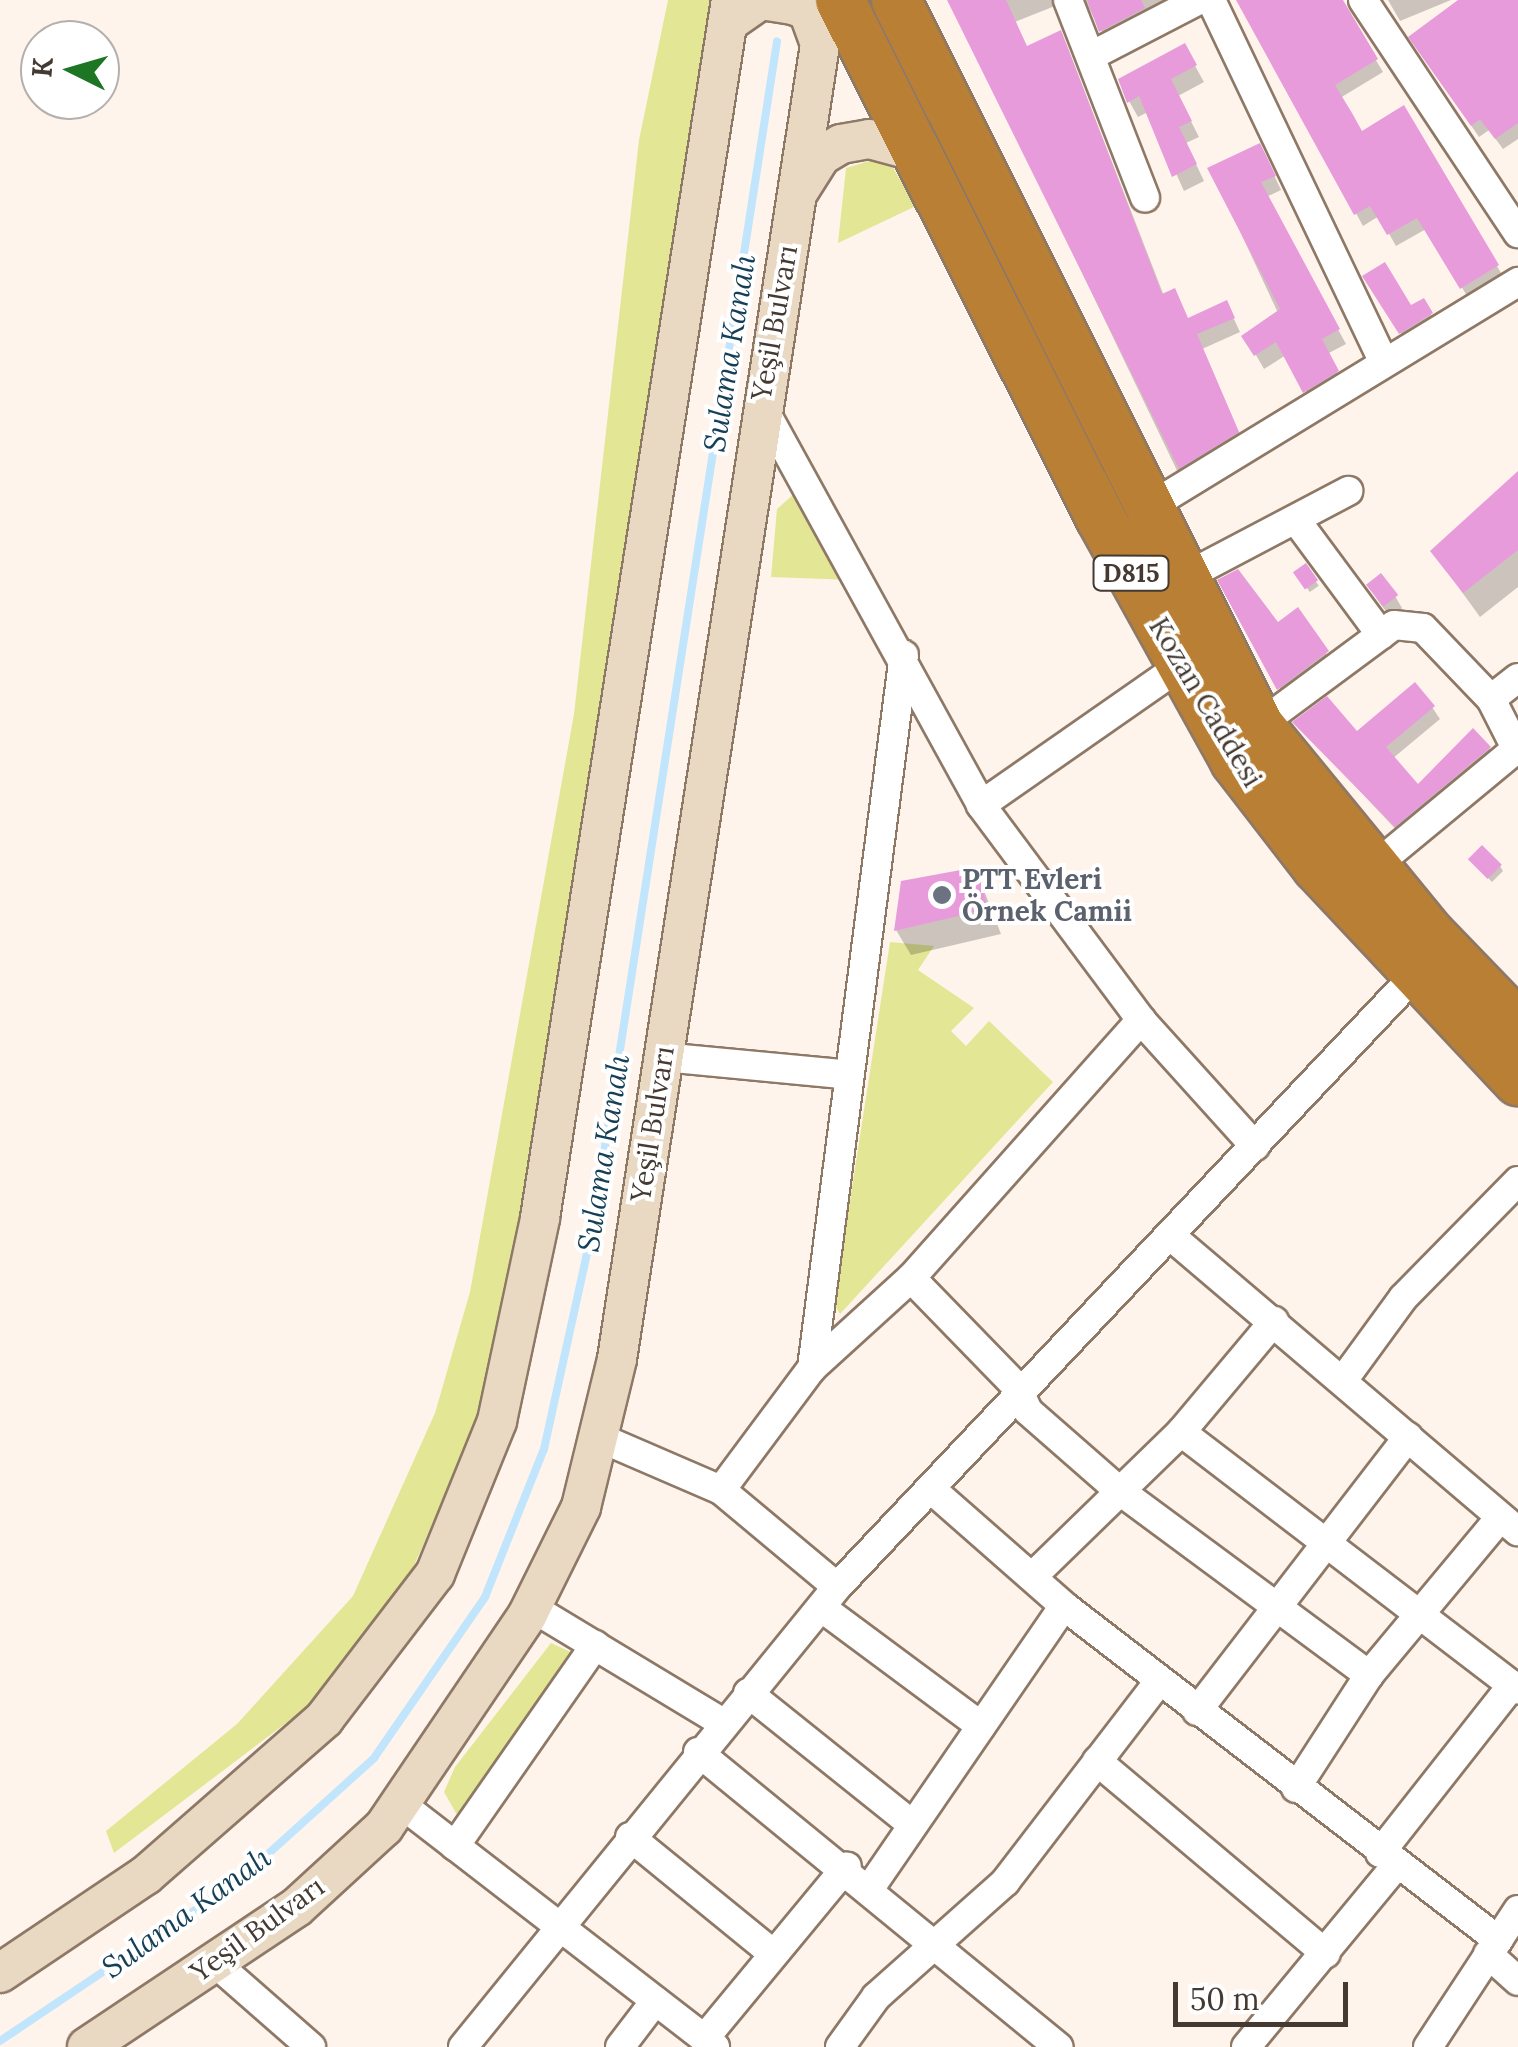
<!DOCTYPE html>
<html>
<head>
<meta charset="utf-8">
<style>
	body { margin:0 }
	#map { position:relative; width:1518px; height:2047px; overflow:hidden; background:#fef4ec; font-family:Lora,serif }
	div>[style] { position:absolute }
	.green>* { inset:0; background:#e3e795 }
	.shadow>* { inset:0; background:#0003; transform-origin:0 0 }
	.stream>* { height:8px; margin:-4px; padding:0 4px; transform-origin:4px; border-radius:4px; background:#c1e5fc }
	.building>* { inset:0; background:#e89bda; transform-origin:0 0 }
	.roads { filter:drop-shadow(2px 0 #8e7866) drop-shadow(-2px 0 #8e7866) drop-shadow(0 2px #8e7866) drop-shadow(0 -2px #8e7866) }
	.street>* { height:28px; margin:-14px; padding:0 14px; transform-origin:14px; border-radius:14px; background:#fff }
	.secondary>* { height:38px; margin:-19px; padding:0 19px; transform-origin:19px; border-radius:19px; background:#ead9c2 }
	.highway>* { height:48px; margin:-24px; padding:0 24px; transform-origin:24px; border-radius:24px; background:#b97f34 }
	.dots>* { width:28px; height:28px; translate:-50% -50%; box-sizing:border-box; border:5px solid #fff; border-radius:50% }
	span { translate:-50% -50%; white-space:nowrap; text-align:center; line-height:1.15; -webkit-text-stroke:8px #fff; paint-order:stroke }
	.shield-label span { padding:2px 8px; background:#fff; border:2px solid; border-radius:8px; -webkit-text-stroke-width:0 }
	.shield-label { font-size:25px; color:#443a32; font-weight:700 }
	.street-label { font-size:28px; color:#443a32 }
	.worship-label { font-size:28px; color:#5b616d; font-weight:700 }
	.left { translate:0 -50%; text-align:left }
	.water-label { font-size:30px; color:#153f56; font-style:italic }
	.north { position:absolute; left:20px; top:20px; width:100px; height:100px; box-sizing:border-box; background:#fff; border:2px solid #b4b0ad; border-radius:50%; rotate:275deg; font-size:28px; font-weight:700; line-height:40px; text-align:center; color:#443a32 }
	.north::after { content:''; display:block; margin:auto; width:35px; height:45px; background:#1d7624; clip-path:polygon(50% 0,100% 100%,50% 72%,0 100%) }
	.scale { position:absolute; left:1173px; top:1982px; width:175px; height:45px; box-sizing:border-box; border:5px solid #443a32; border-top:0; padding-left:12px; font-size:30px; line-height:35px; white-space:nowrap; color:#443a32; -webkit-text-stroke:8px #fff; paint-order:stroke }
</style>
</head>
<body>
<div id="map">
	<div class="green">
		<i style="clip-path:polygon(668px 0,713px 0,526px 1232px,486px 1402px,413px 1568px,356px 1654px,314px 1702px,114px 1853px,106px 1831px,237px 1724px,353px 1596px,435px 1413px,470px 1292px,574px 714px,639px 140px)"></i>
		<i style="clip-path:polygon(886px 156px,916px 206px,838px 243px,846px 168px)"></i>
		<i style="clip-path:polygon(795px 493px,852px 580px,771px 577px,777px 509px)"></i>
		<i style="clip-path:polygon(890px 942px,934px 946px,918px 970px,974px 1008px,951px 1031px,966px 1046px,989px 1021px,1053px 1082px,840px 1314px,834px 1304px)"></i>
		<i style="clip-path:polygon(551px 1643px,586px 1659px,460px 1820px,444px 1792px,455px 1767px)"></i>
	</div>
	<div class="shadow">
		<i style="clip-path:polygon(951px 0,1070px 0,1015px 22px,1027px 48px,1060px 33px,1067px 46px,1164px 296px,1188px 320px,1233px 317px,1240px 332px,1202px 349px,1245px 446px,1183px 483px)"></i>
		<i style="clip-path:polygon(1084px 0,1206px 0,1109px 44px)"></i>
		<i style="clip-path:polygon(1249px 0,1340px 0,1383px 72px,1340px 98px,1361px 134px,1403px 109px,1504px 278px,1469px 299px,1426px 229px,1396px 246px,1379px 216px,1363px 226px,1241px 4px)"></i>
		<i style="clip-path:polygon(1388px 0,1451px 0,1400px 21px)"></i>
		<i style="clip-path:polygon(1469px 0,1518px 0,1518px 139px,1503px 149px,1489px 130px,1479px 137px,1419px 49px)"></i>
		<i style="clip-path:polygon(1184px 46px,1204px 82px,1178px 96px,1199px 137px,1186px 143px,1204px 181px,1184px 191px,1148px 112px,1138px 117px,1129px 101px)"></i>
		<i style="clip-path:polygon(1267px 160px,1281px 190px,1266px 197px,1346px 344px,1327px 354px,1344px 386px,1313px 405px,1286px 355px,1264px 369px,1245px 336px,1278px 313px,1211px 169px)"></i>
		<i style="clip-path:polygon(1373px 289px,1410px 309px,1423px 301px,1438px 327px,1408px 345px)"></i>
		<i style="clip-path:polygon(1518px 481px,1518px 587px,1480px 617px,1433px 552px)"></i>
		<i style="left:1305px;top:566px;width:24px;height:11px;rotate:55deg"></i>
		<i style="clip-path:polygon(1220px 581px,1277px 626px,1297px 611px,1334px 665px,1286px 700px)"></i>
		<i style="clip-path:polygon(1395px 596px,1402px 608px,1391px 618px,1376px 598px)"></i>
		<i style="clip-path:polygon(1432px 707px,1440px 719px,1392px 759px,1418px 788px,1489px 748px,1496px 760px,1403px 837px,1296px 723px,1357px 735px)"></i>
		<i style="clip-path:polygon(1471px 860px,1500px 866px,1503px 871px,1492px 882px)"></i>
		<i style="clip-path:polygon(976px 870px,1001px 934px,911px 955px,896px 930px)"></i>
	</div>
	<div class="stream">
		<i style="left:0;top:2041px;width:285px;rotate:-33.9deg"></i>
		<i style="left:237px;top:1882px;width:185px;rotate:-42.1deg"></i>
		<i style="left:374px;top:1758px;width:196px;rotate:-55.4deg"></i>
		<i style="left:485px;top:1597px;width:159px;rotate:-68.3deg"></i>
		<i style="left:544px;top:1449px;width:218px;rotate:-77.6deg"></i>
		<i style="left:591px;top:1236px;width:1209px;rotate:-81.15deg"></i>
	</div>
	<div class="building">
		<i style="clip-path:polygon(947px 0,1006px 0,1027px 46px,1061px 30px,1162px 294px,1175px 288px,1188px 318px,1227px 300px,1235px 318px,1197px 334px,1239px 432px,1179px 469px)"></i>
		<i style="clip-path:polygon(1087px 0,1141px 0,1145px 8px,1099px 32px)"></i>
		<i style="clip-path:polygon(1236px 0,1343px 0,1378px 59px,1335px 85px,1352px 113px,1362px 131px,1404px 105px,1499px 265px,1460px 289px,1417px 218px,1387px 235px,1370px 206px,1354px 215px)"></i>
		<i style="clip-path:polygon(1458px 0,1518px 0,1518px 123px,1495px 139px,1480px 119px,1471px 126px,1408px 37px)"></i>
		<i style="clip-path:polygon(1185px 43px,1197px 65px,1171px 79px,1192px 121px,1179px 127px,1197px 164px,1172px 177px,1139px 96px,1127px 103px,1118px 79px)"></i>
		<i style="clip-path:polygon(1260px 143px,1276px 176px,1261px 182px,1340px 329px,1322px 339px,1339px 371px,1303px 393px,1276px 342px,1254px 356px,1241px 336px,1280px 309px,1207px 168px)"></i>
		<i style="clip-path:polygon(1385px 262px,1411px 305px,1424px 298px,1433px 313px,1399px 334px,1362px 276px)"></i>
		<i style="clip-path:polygon(1518px 471px,1518px 550px,1463px 593px,1430px 551px)"></i>
		<i style="left:1306px;top:563px;width:21px;height:16px;rotate:55deg"></i>
		<i style="clip-path:polygon(1238px 569px,1278px 622px,1298px 607px,1329px 651px,1277px 690px,1217px 580px)"></i>
		<i style="left:1381px;top:573px;width:28px;height:19px;rotate:52deg"></i>
		<i style="clip-path:polygon(1415px 682px,1435px 706px,1386px 747px,1418px 784px,1473px 728px,1491px 747px,1395px 827px,1292px 722px,1327px 696px,1357px 731px)"></i>
		<i style="left:1482px;top:845px;width:28px;height:20px;rotate:45deg"></i>
		<i style="clip-path:polygon(977px 867px,988px 909px,894px 931px,901px 881px)"></i>
	</div>
	<div class="roads">
		<div class="street">
			<i style="left:1068px;top:0;width:212px;rotate:68.7deg"></i>
			<i style="left:1211px;top:0;width:401px;rotate:64.5deg"></i>
			<i style="left:1363px;top:0;width:280px;rotate:56.4deg"></i>
			<i style="left:1091px;top:56px;width:122px;rotate:-27.4deg"></i>
			<i style="left:762px;top:406px;width:455px;rotate:61.2deg"></i>
			<i style="left:981px;top:805px;width:268px;rotate:53.3deg"></i>
			<i style="left:1141px;top:1020px;width:170px;rotate:47.9deg"></i>
			<i style="left:1146px;top:509px;width:436px;rotate:-31.4deg"></i>
			<i style="left:1296px;top:520px;width:143px;rotate:53.5deg"></i>
			<i style="left:1183px;top:578px;width:187px;rotate:-27.8deg"></i>
			<i style="left:1491px;top:699px;width:34px;rotate:-38deg"></i>
			<i style="left:1259px;top:725px;width:168px;rotate:-36.5deg"></i>
			<i style="left:1394px;top:625px;width:29px;rotate:6deg"></i>
			<i style="left:1423px;top:628px;width:98px;rotate:46.2deg"></i>
			<i style="left:1491px;top:699px;width:59px;rotate:63deg"></i>
			<i style="left:981px;top:805px;width:243px;rotate:-34.9deg"></i>
			<i style="left:1376px;top:865px;width:182px;rotate:-39.6deg"></i>
			<i style="left:662px;top:1057px;width:182px;rotate:5.4deg"></i>
			<i style="left:1172px;top:1237px;width:454px;rotate:40.4deg"></i>
			<i style="left:911px;top:1278px;width:152px;rotate:45.8deg"></i>
			<i style="left:1017px;top:1387px;width:26px;rotate:65deg"></i>
			<i style="left:1028px;top:1411px;width:117px;rotate:41.2deg"></i>
			<i style="left:1116px;top:1488px;width:315px;rotate:36.5deg"></i>
			<i style="left:812px;top:1368px;width:719px;rotate:-82.65deg"></i>
			<i style="left:1344px;top:1379px;width:100px;rotate:-53.9deg"></i>
			<i style="left:1403px;top:1298px;width:164px;rotate:-45.5deg"></i>
			<i style="left:1181px;top:1432px;width:424px;rotate:37.4deg"></i>
			<i style="left:598px;top:1437px;width:134px;rotate:23.3deg"></i>
			<i style="left:721px;top:1490px;width:151px;rotate:39.9deg"></i>
			<i style="left:931px;top:1489px;width:177px;rotate:41.3deg"></i>
			<i style="left:1064px;top:1606px;width:548px;rotate:37.58deg"></i>
			<i style="left:721px;top:1490px;width:152px;rotate:-53.3deg"></i>
			<i style="left:812px;top:1368px;width:134px;rotate:-42.3deg"></i>
			<i style="left:911px;top:1278px;width:346px;rotate:-48.3deg"></i>
			<i style="left:1035px;top:1574px;width:204px;rotate:-44.2deg"></i>
			<i style="left:1181px;top:1432px;width:145px;rotate:-50deg"></i>
			<i style="left:531px;top:1607px;width:224px;rotate:31.1deg"></i>
			<i style="left:822px;top:1608px;width:198px;rotate:36.6deg"></i>
			<i style="left:748px;top:1693px;width:211px;rotate:38.7deg"></i>
			<i style="left:1197px;top:1711px;width:346px;rotate:-52.4deg"></i>
			<i style="left:698px;top:1752px;width:466px;rotate:39.3deg"></i>
			<i style="left:1097px;top:1761px;width:299px;rotate:40.1deg"></i>
			<i style="left:1296px;top:1788px;width:135px;rotate:-57.1deg"></i>
			<i style="left:1369px;top:1675px;width:203px;rotate:-50.2deg"></i>
			<i style="left:401px;top:1804px;width:397px;rotate:37.7deg"></i>
			<i style="left:630px;top:1837px;width:183px;rotate:39.2deg"></i>
			<i style="left:455px;top:1846px;width:245px;rotate:-55.1deg"></i>
			<i style="left:1380px;top:1853px;width:214px;rotate:-51.8deg"></i>
			<i style="left:870px;top:1888px;width:342px;rotate:-55.5deg"></i>
			<i style="left:1488px;top:1954px;width:40px;rotate:42deg"></i>
			<i style="left:214px;top:1962px;width:129px;rotate:41.2deg"></i>
			<i style="left:704px;top:2039px;width:224px;rotate:-50.4deg"></i>
			<i style="left:463px;top:2047px;width:593px;rotate:-50.89deg"></i>
			<i style="left:837px;top:1587px;width:843px;rotate:-46.63deg"></i>
			<i style="left:620px;top:2047px;width:58px;rotate:-52.7deg"></i>
			<i style="left:840px;top:2047px;width:62px;rotate:-54.2deg"></i>
			<i style="left:876px;top:1997px;width:173px;rotate:-41.7deg"></i>
			<i style="left:1005px;top:1882px;width:253px;rotate:-52.5deg"></i>
			<i style="left:1246px;top:2047px;width:235px;rotate:-50.4deg"></i>
			<i style="left:1428px;top:2047px;width:164px;rotate:-56.7deg"></i>
		</div>
		<div class="secondary">
			<i style="left:732px;top:20px;width:35px;rotate:-35deg"></i>
			<i style="left:761px;top:0;width:32px;rotate:9deg"></i>
			<i style="left:793px;top:5px;width:16px;rotate:22deg"></i>
			<i style="left:808px;top:11px;width:35px;rotate:70deg"></i>
			<i style="left:799px;top:191px;width:41px;rotate:-57.8deg"></i>
			<i style="left:821px;top:156px;width:23px;rotate:-31deg"></i>
			<i style="left:841px;top:144px;width:28px;rotate:-10deg"></i>
			<i style="left:869px;top:139px;width:47px;rotate:14.9deg"></i>
			<i style="left:0;top:1973px;width:176px;rotate:-33.9deg"></i>
			<i style="left:146px;top:1875px;width:237px;rotate:-41.2deg"></i>
			<i style="left:324px;top:1719px;width:183px;rotate:-52.6deg"></i>
			<i style="left:435px;top:1574px;width:165px;rotate:-67.9deg"></i>
			<i style="left:497px;top:1421px;width:208px;rotate:-78deg"></i>
			<i style="left:540px;top:1218px;width:1233px;rotate:-81.09deg"></i>
			<i style="left:87px;top:2047px;width:252px;rotate:-33.7deg"></i>
			<i style="left:297px;top:1907px;width:118px;rotate:-42.6deg"></i>
			<i style="left:384px;top:1827px;width:255px;rotate:-55.9deg"></i>
			<i style="left:527px;top:1616px;width:122px;rotate:-63.6deg"></i>
			<i style="left:581px;top:1507px;width:152px;rotate:-76.3deg"></i>
			<i style="left:617px;top:1359px;width:1375px;rotate:-81.22deg"></i>
		</div>
		<div class="highway">
			<i style="left:840px;top:0;width:579px;rotate:63.3deg"></i>
			<i style="left:1100px;top:517px;width:279px;rotate:61deg"></i>
			<i style="left:1235px;top:761px;width:134px;rotate:52.3deg"></i>
			<i style="left:1317px;top:867px;width:294px;rotate:46.8deg"></i>
			<i style="left:896px;top:0;width:811px;rotate:63.4deg"></i>
			<i style="left:1259px;top:725px;width:273px;rotate:50.7deg"></i>
			<i style="left:1432px;top:936px;width:124px;rotate:46deg"></i>
		</div>
	</div>
	<div class="dots">
		<i style="left:942px;top:895px;background:#6b7280"></i>
	</div>
	<div class="shield-label">
		<span style="left:1131px;top:573px">D815</span>
	</div>
	<div class="street-label">
		<span style="left:774px;top:323px;rotate:-80deg">Yeşil Bulvarı</span>
		<span style="left:1206px;top:702px;rotate:59deg">Kozan Caddesi</span>
		<span style="left:652px;top:1124px;rotate:-81deg">Yeşil Bulvarı</span>
		<span style="left:257px;top:1929px;rotate:-36deg">Yeşil Bulvarı</span>
	</div>
	<div class="worship-label">
		<span class="left" style="left:962px;top:895px">PTT Evleri<br>Örnek Camii</span>
	</div>
	<div class="water-label">
		<span style="left:729px;top:353px;rotate:-81deg">Sulama Kanalı</span>
		<span style="left:603px;top:1153px;rotate:-81deg">Sulama Kanalı</span>
		<span style="left:186px;top:1912px;rotate:-36deg">Sulama Kanalı</span>
	</div>
	<div class="north">K</div>
	<div class="scale">50 m</div>
</div>
</body>
</html>
